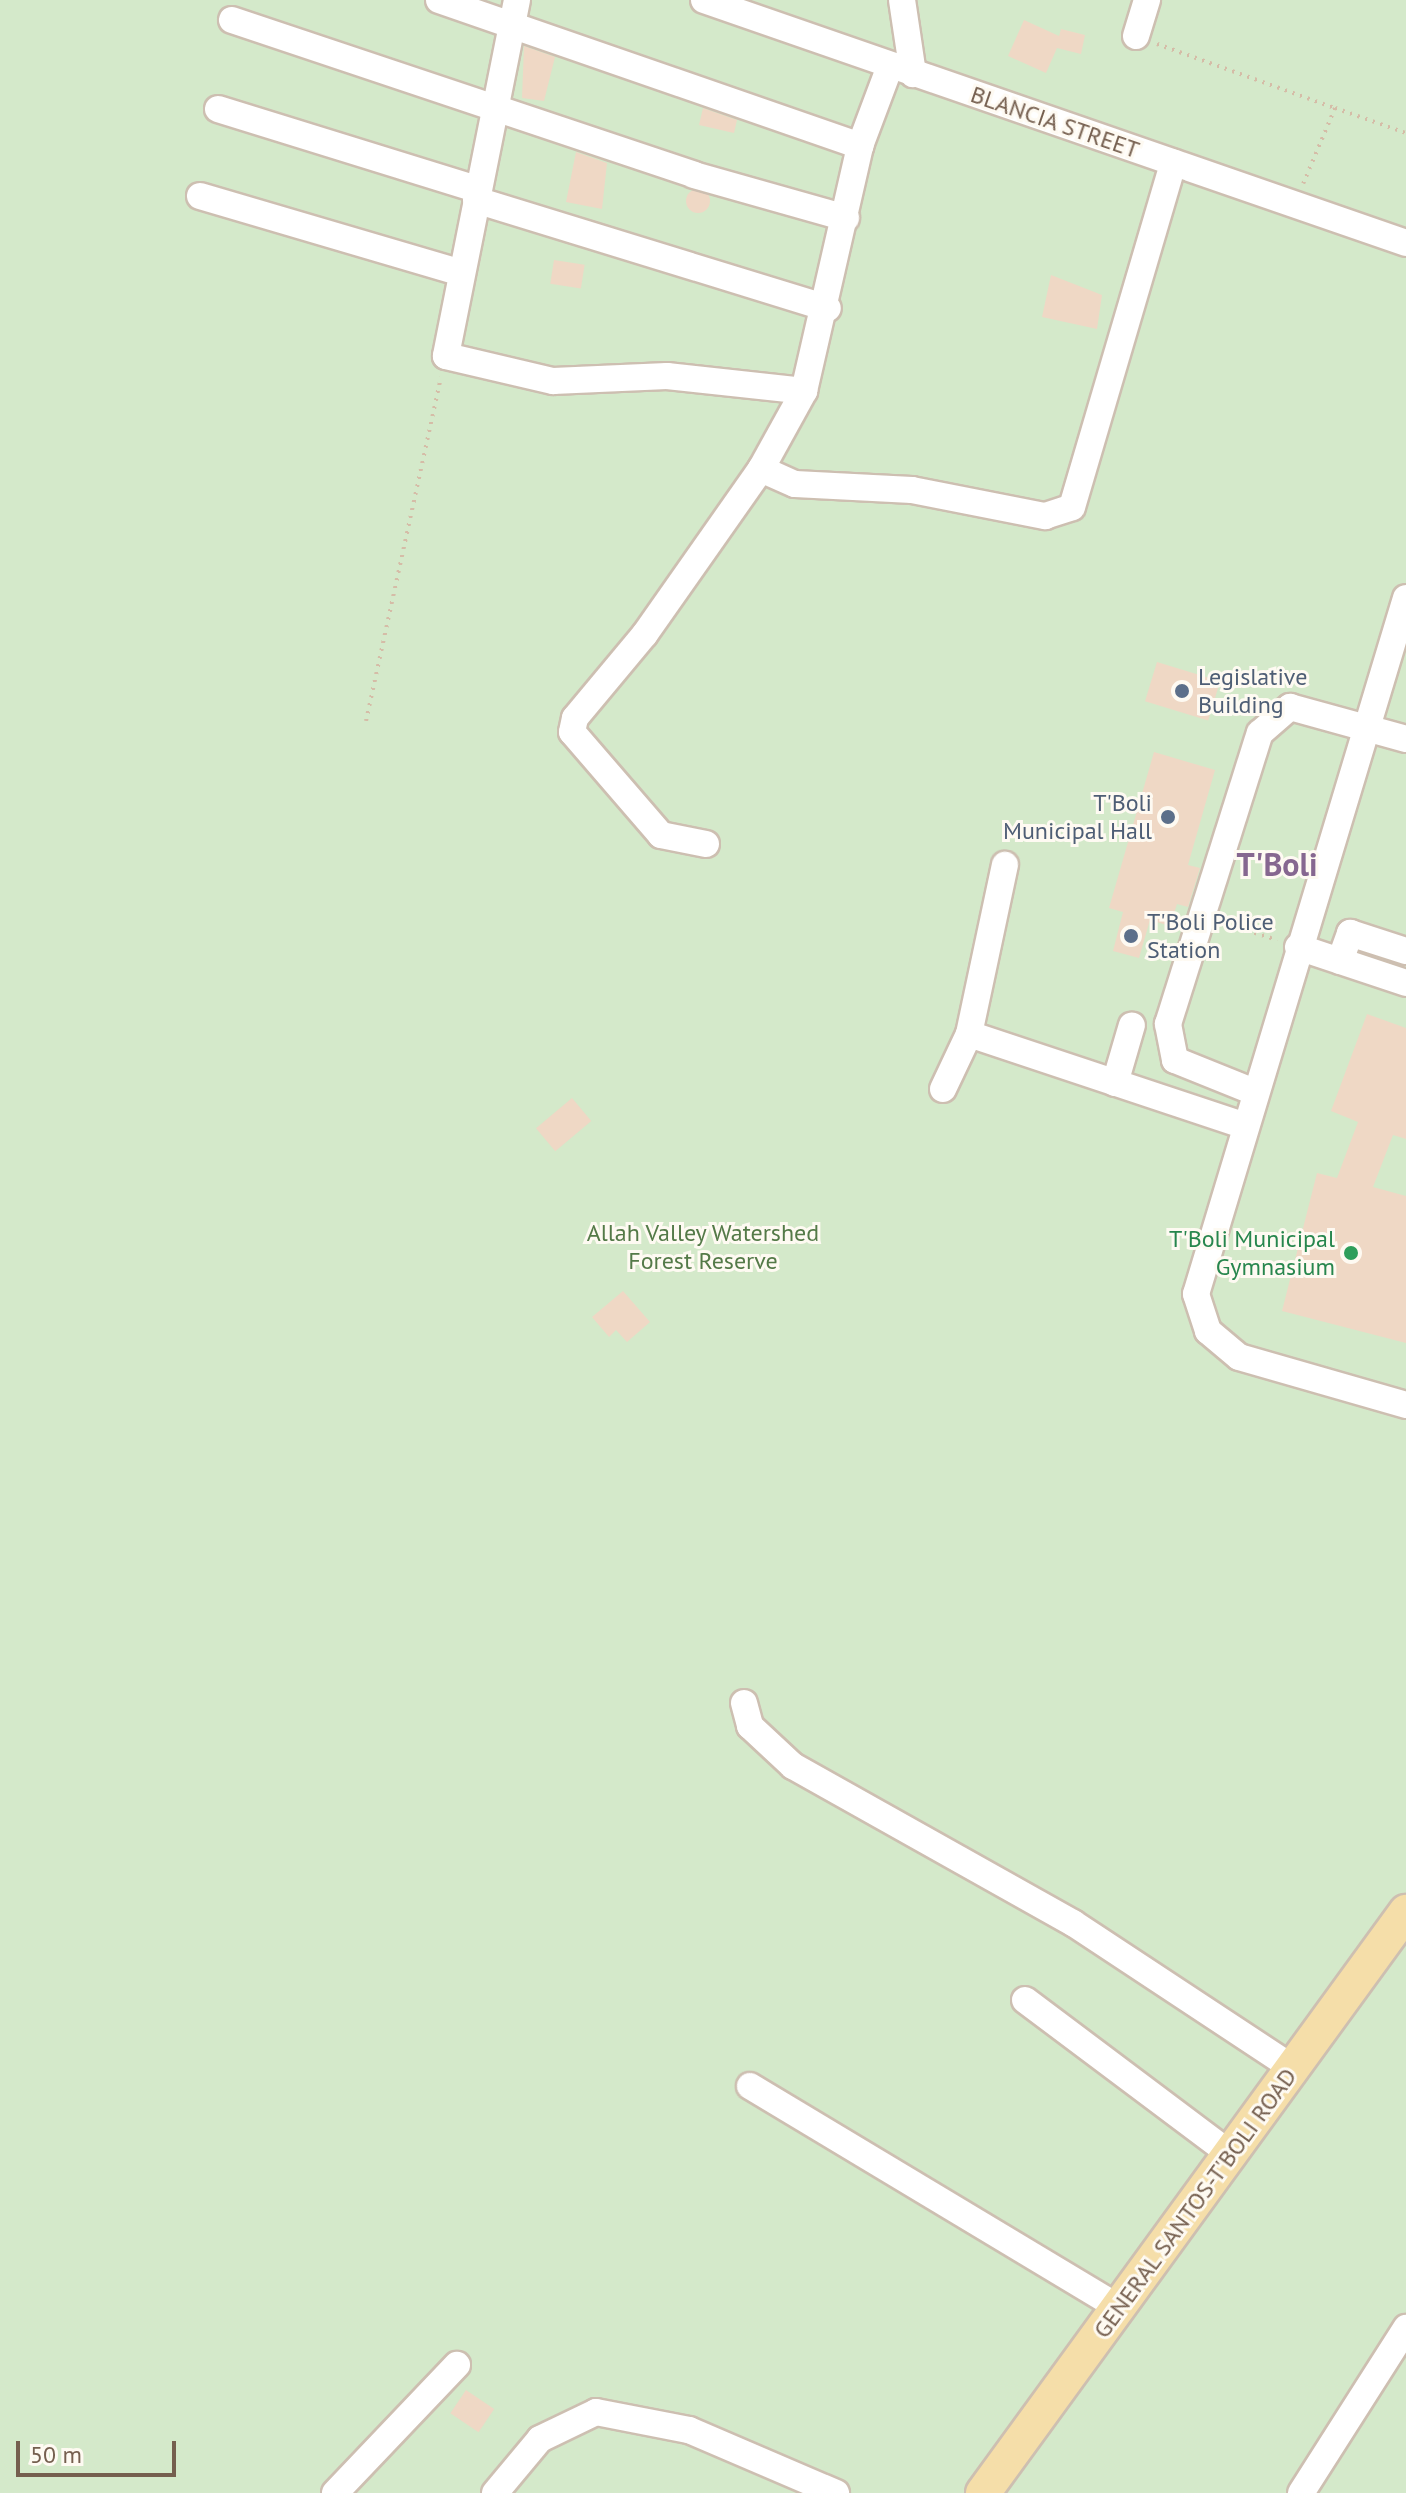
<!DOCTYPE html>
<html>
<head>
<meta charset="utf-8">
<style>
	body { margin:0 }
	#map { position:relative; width:1406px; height:2493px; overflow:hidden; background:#fbf6eb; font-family:"PT Sans",sans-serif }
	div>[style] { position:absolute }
	.green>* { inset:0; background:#d4e9ca; transform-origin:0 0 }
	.building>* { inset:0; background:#efd8c5; transform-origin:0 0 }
	.round { border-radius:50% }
	.path>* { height:4px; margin-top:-2px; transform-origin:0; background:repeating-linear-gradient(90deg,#d5bca7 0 2px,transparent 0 8px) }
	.roads { filter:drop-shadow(2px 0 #cdbfb1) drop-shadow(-2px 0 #cdbfb1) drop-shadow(0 2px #cdbfb1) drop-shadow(0 -2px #cdbfb1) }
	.minor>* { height:26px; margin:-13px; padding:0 13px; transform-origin:13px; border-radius:13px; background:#fff }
	.major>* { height:34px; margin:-17px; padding:0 17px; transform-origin:17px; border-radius:17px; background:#f5dea9 }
	.dots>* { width:22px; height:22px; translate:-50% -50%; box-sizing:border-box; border:4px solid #fefaf2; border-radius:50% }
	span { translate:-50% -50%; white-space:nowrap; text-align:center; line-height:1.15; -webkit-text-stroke:6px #fefaf2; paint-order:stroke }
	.street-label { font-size:24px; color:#755f4f }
	.service-label { font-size:24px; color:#4e5e75 }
	.left { translate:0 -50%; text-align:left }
	.right { translate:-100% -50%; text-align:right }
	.park-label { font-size:24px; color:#547a48 }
	.leisure-label { font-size:24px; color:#27864d }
	.district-label { font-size:32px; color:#866790; font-weight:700 }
	.scale { position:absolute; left:16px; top:2441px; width:160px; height:36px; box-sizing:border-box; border:4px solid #755f4f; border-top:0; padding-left:10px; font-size:24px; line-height:28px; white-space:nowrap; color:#755f4f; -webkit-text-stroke:6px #fefaf2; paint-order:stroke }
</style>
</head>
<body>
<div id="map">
	<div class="green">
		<i style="left:0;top:0;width:1406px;height:2493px"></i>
	</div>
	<div class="building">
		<i style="clip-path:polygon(1024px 20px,1059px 36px,1061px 29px,1085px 35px,1081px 54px,1057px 48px,1046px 73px,1008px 56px)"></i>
		<i style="clip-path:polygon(524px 46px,555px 57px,544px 101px,522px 98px)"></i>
		<i style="clip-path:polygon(703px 108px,737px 120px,734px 133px,699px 125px)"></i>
		<i style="clip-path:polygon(576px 152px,607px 163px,602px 209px,566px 202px)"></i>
		<i class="round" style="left:686px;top:189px;width:24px;height:24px"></i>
		<i style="left:554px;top:260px;width:31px;height:24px;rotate:9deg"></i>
		<i style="clip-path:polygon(1051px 275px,1102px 295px,1097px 329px,1042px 317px)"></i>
		<i style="left:1157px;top:662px;width:66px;height:41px;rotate:17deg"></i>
		<i style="clip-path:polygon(1154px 752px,1215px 770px,1188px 865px,1200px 868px,1188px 907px,1177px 904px,1170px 926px,1150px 920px,1139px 958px,1113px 951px,1123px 912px,1109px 908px)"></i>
		<i style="clip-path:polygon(1367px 1014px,1406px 1028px,1406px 1139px,1393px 1135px,1373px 1187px,1406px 1196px,1406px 1343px,1282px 1311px,1317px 1173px,1337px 1178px,1358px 1122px,1331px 1111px)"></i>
		<i style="left:572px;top:1098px;width:30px;height:47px;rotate:50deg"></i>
		<i style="clip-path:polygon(623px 1291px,650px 1322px,627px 1342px,616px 1330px,609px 1337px,592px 1317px)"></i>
		<i style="left:466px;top:2390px;width:34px;height:28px;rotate:34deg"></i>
	</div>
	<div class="path">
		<i style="left:1157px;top:44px;width:189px;rotate:19.8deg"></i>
		<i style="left:1335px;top:108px;width:82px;rotate:112.8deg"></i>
		<i style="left:1335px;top:108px;width:75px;rotate:19.4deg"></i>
		<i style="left:366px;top:721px;width:352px;rotate:-77.7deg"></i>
		<i style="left:1224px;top:923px;width:56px;rotate:17.8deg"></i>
	</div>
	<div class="roads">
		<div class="minor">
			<i style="left:439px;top:0;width:446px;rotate:19.1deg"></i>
			<i style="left:860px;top:146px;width:85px;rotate:-69.4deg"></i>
			<i style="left:517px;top:0;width:363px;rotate:101.3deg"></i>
			<i style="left:446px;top:356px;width:110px;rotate:13.2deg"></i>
			<i style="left:553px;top:381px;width:114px;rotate:-2.5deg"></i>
			<i style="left:667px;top:376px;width:138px;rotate:6.2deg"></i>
			<i style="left:704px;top:0;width:743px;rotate:19.09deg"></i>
			<i style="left:902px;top:0;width:75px;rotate:81.5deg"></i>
			<i style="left:232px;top:20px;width:487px;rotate:18.5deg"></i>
			<i style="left:694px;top:175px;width:158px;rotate:15.8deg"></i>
			<i style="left:1136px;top:36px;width:38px;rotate:-73deg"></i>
			<i style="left:218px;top:109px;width:273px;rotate:17.2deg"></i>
			<i style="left:200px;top:196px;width:272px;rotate:16.4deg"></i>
			<i style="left:476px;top:200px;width:368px;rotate:17.1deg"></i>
			<i style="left:761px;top:469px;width:37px;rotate:24deg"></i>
			<i style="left:795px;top:484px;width:117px;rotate:2.9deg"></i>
			<i style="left:912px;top:490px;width:136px;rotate:11.1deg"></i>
			<i style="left:1045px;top:516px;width:28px;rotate:-18deg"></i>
			<i style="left:1072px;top:507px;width:359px;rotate:-73.6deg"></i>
			<i style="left:1406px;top:598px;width:727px;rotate:106.79deg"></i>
			<i style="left:1196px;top:1294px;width:39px;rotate:72deg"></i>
			<i style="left:1208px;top:1331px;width:40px;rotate:40deg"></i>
			<i style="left:1239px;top:1357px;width:174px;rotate:16deg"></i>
			<i style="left:706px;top:844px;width:46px;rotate:-168.7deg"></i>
			<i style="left:661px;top:835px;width:136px;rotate:-130.8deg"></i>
			<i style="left:572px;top:732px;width:14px;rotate:-78deg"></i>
			<i style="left:575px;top:718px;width:109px;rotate:-50.2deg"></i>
			<i style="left:645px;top:634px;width:202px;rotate:-54.9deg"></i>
			<i style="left:761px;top:469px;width:89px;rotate:-61.1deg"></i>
			<i style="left:804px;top:391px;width:251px;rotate:-77.1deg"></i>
			<i style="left:1298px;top:947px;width:114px;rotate:18.4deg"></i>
			<i style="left:1340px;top:961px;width:30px;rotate:-70deg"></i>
			<i style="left:1350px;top:933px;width:59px;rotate:17.8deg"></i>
			<i style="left:969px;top:1034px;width:288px;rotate:18.4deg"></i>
			<i style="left:1115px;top:1083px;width:60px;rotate:-73.7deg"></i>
			<i style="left:943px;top:1089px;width:61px;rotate:-64.7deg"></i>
			<i style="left:969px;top:1034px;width:173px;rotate:-78deg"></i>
			<i style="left:1252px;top:1091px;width:83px;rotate:-158.1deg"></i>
			<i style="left:1175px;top:1060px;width:37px;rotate:-101deg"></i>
			<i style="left:1168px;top:1024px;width:305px;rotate:-72.5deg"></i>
			<i style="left:1260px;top:733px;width:40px;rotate:-41deg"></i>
			<i style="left:1290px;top:707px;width:120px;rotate:15.4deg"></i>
			<i style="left:744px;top:1703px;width:24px;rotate:75deg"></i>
			<i style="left:750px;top:1726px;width:59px;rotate:42.9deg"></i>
			<i style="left:793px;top:1766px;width:321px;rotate:29.3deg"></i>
			<i style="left:1073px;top:1923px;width:263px;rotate:33.4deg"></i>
			<i style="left:1025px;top:2000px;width:256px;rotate:36.9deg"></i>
			<i style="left:750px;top:2086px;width:431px;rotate:31deg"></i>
			<i style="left:335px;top:2493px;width:177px;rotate:-46.4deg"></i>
			<i style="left:495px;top:2493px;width:70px;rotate:-50.2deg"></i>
			<i style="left:540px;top:2439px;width:62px;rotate:-25.7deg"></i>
			<i style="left:596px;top:2412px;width:95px;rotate:11deg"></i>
			<i style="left:689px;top:2430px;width:160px;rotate:23.2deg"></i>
			<i style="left:1301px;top:2493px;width:196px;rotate:-57.5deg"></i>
		</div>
		<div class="major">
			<i style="left:983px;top:2493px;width:719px;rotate:-53.94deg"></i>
		</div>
	</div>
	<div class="dots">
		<i style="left:1182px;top:691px;background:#5c6f8a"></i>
		<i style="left:1168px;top:817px;background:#5c6f8a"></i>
		<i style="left:1131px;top:936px;background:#5c6f8a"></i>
		<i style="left:1351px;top:1253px;background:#2e9e5b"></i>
	</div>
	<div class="street-label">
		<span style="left:1055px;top:122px;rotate:19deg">BLANCIA STREET</span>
		<span style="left:1195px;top:2203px;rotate:-54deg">GENERAL SANTOS-T'BOLI ROAD</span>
	</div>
	<div class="service-label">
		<span class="left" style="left:1198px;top:691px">Legislative<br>Building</span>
		<span class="right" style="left:1152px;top:817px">T'Boli<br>Municipal Hall</span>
		<span class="left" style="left:1147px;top:936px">T'Boli Police<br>Station</span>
	</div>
	<div class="park-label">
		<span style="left:703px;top:1247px">Allah Valley Watershed<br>Forest Reserve</span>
	</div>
	<div class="leisure-label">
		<span class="right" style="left:1335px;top:1253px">T'Boli Municipal<br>Gymnasium</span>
	</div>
	<div class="district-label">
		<span style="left:1277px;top:864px">T'Boli</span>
	</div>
	<div class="scale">50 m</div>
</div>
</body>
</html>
